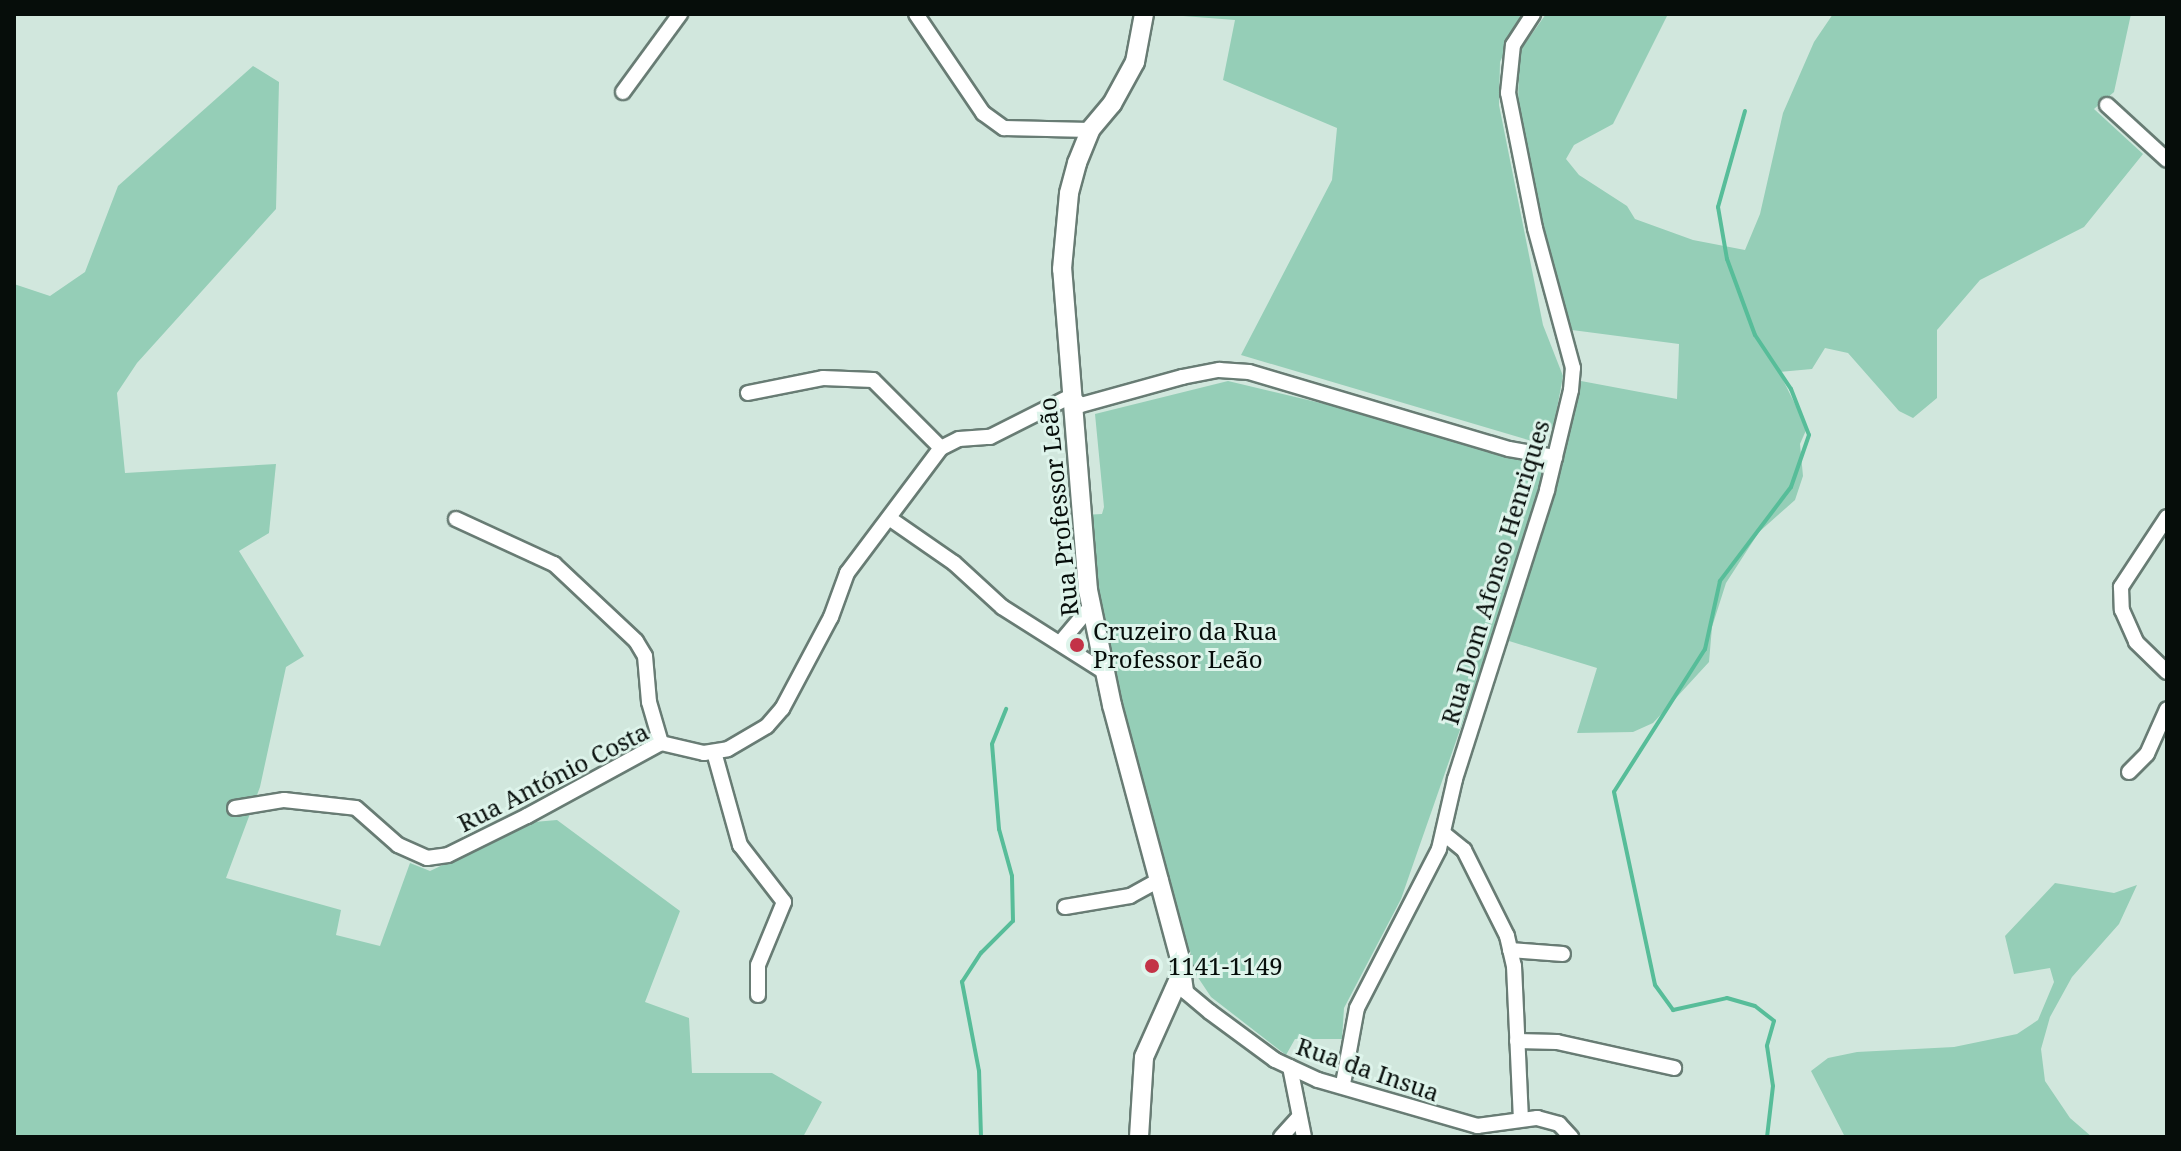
<!DOCTYPE html>
<html>
<head>
<meta charset="utf-8">
<style>
	body { margin:0 }
	#map { position:relative; width:2181px; height:1151px; overflow:hidden; background:#d1e7dd; font-family:"Noto Serif",serif }
	div>[style] { position:absolute }
	.green>* { inset:0; background:#95ceb7 }
	.stream>* { height:4px; margin:-2px; padding:0 2px; transform-origin:2px; border-radius:2px; background:#57bd99 }
	.roads { filter:drop-shadow(2px 0 #687c74) drop-shadow(-2px 0 #687c74) drop-shadow(0 2px #687c74) drop-shadow(0 -2px #687c74) }
	.minor>* { height:14px; margin:-7px; padding:0 7px; transform-origin:7px; border-radius:7px; background:#fff }
	.tertiary>* { height:18px; margin:-9px; padding:0 9px; transform-origin:9px; border-radius:9px; background:#fff }
	.dots>* { width:22px; height:22px; translate:-50% -50%; box-sizing:border-box; border:4px solid #def4eb; border-radius:50% }
	span { translate:-50% -50%; white-space:nowrap; text-align:center; line-height:1.15; -webkit-text-stroke:6px #def4eb; paint-order:stroke }
	.street-label { font-size:24px; color:#060d0a }
	.poi-label { font-size:24px; color:#060d0a }
	.left { translate:0 -50%; text-align:left }
	.frame { position:absolute; inset:0; border:16px solid #060d0a; pointer-events:none }
</style>
</head>
<body>
<div id="map">
	<div class="green">
		<i style="clip-path:polygon(1157px 14px,1521px 14px,1500px 62px,1499px 105px,1543px 325px,1563px 376px,1554px 425px,1542px 444px,1241px 355px,1332px 180px,1337px 128px,1223px 80px,1235px 20px)"></i>
		<i style="clip-path:polygon(1546px 14px,1668px 14px,1613px 124px,1574px 145px,1566px 159px,1579px 175px,1627px 206px,1635px 219px,1693px 240px,1745px 250px,1760px 214px,1783px 113px,1814px 42px,1833px 14px,2131px 14px,2114px 92px,2094px 109px,2143px 154px,2084px 227px,1980px 280px,1937px 330px,1937px 398px,1913px 418px,1899px 411px,1848px 353px,1825px 348px,1812px 369px,1779px 372px,1807px 428px,1800px 444px,1803px 476px,1795px 500px,1759px 532px,1726px 583px,1712px 627px,1709px 662px,1653px 723px,1633px 732px,1577px 733px,1597px 668px,1509px 641px,1581px 381px,1677px 399px,1679px 344px,1572px 330px,1557px 287px,1518px 109px,1519px 52px)"></i>
		<i style="clip-path:polygon(253px 66px,279px 82px,276px 209px,137px 363px,117px 393px,125px 473px,276px 464px,269px 533px,239px 551px,304px 656px,286px 667px,260px 787px,226px 878px,341px 910px,336px 935px,380px 946px,410px 863px,430px 871px,534px 822px,557px 820px,680px 911px,645px 1002px,689px 1018px,692px 1073px,772px 1073px,822px 1102px,803px 1137px,14px 1137px,14px 284px,50px 296px,85px 272px,118px 186px)"></i>
		<i style="clip-path:polygon(1228px 381px,1367px 414px,1546px 465px,1508px 592px,1401px 899px,1344px 1008px,1342px 1039px,1295px 1039px,1286px 1055px,1211px 997px,1189px 964px,1110px 695px,1083px 515px,1102px 514px,1104px 507px,1095px 414px)"></i>
		<i style="clip-path:polygon(2055px 883px,2114px 893px,2137px 885px,2119px 924px,2072px 977px,2050px 1017px,2041px 1049px,2045px 1081px,2070px 1118px,2092px 1137px,1845px 1137px,1811px 1071px,1828px 1058px,1857px 1052px,1954px 1047px,2017px 1034px,2038px 1020px,2054px 982px,2050px 968px,2014px 974px,2005px 936px)"></i>
	</div>
	<div class="stream">
		<i style="left:1745px;top:111px;width:100px;rotate:105.7deg"></i>
		<i style="left:1718px;top:207px;width:53px;rotate:80.2deg"></i>
		<i style="left:1727px;top:259px;width:81px;rotate:69.8deg"></i>
		<i style="left:1755px;top:335px;width:65px;rotate:56.3deg"></i>
		<i style="left:1791px;top:389px;width:49px;rotate:68.6deg"></i>
		<i style="left:1809px;top:435px;width:55px;rotate:109.1deg"></i>
		<i style="left:1791px;top:487px;width:118px;rotate:127.1deg"></i>
		<i style="left:1720px;top:581px;width:70px;rotate:102.4deg"></i>
		<i style="left:1705px;top:649px;width:169px;rotate:122.5deg"></i>
		<i style="left:1614px;top:792px;width:197px;rotate:78deg"></i>
		<i style="left:1655px;top:985px;width:31px;rotate:54deg"></i>
		<i style="left:1673px;top:1010px;width:55px;rotate:-12.5deg"></i>
		<i style="left:1727px;top:998px;width:29px;rotate:16deg"></i>
		<i style="left:1755px;top:1006px;width:24px;rotate:38deg"></i>
		<i style="left:1774px;top:1021px;width:26px;rotate:106deg"></i>
		<i style="left:1767px;top:1046px;width:40px;rotate:81.5deg"></i>
		<i style="left:1773px;top:1086px;width:51px;rotate:96.7deg"></i>
		<i style="left:981px;top:1137px;width:66px;rotate:-91.7deg"></i>
		<i style="left:979px;top:1071px;width:91px;rotate:-100.8deg"></i>
		<i style="left:962px;top:982px;width:35px;rotate:-57deg"></i>
		<i style="left:981px;top:953px;width:45px;rotate:-45deg"></i>
		<i style="left:1013px;top:921px;width:45px;rotate:-91.3deg"></i>
		<i style="left:1012px;top:876px;width:49px;rotate:-105.5deg"></i>
		<i style="left:999px;top:829px;width:85px;rotate:-94.7deg"></i>
		<i style="left:992px;top:744px;width:38px;rotate:-68deg"></i>
	</div>
	<div class="roads">
		<div class="minor">
			<i style="left:916px;top:14px;width:120px;rotate:55.9deg"></i>
			<i style="left:983px;top:113px;width:26px;rotate:36deg"></i>
			<i style="left:1004px;top:128px;width:86px;rotate:1.3deg"></i>
			<i style="left:623px;top:92px;width:97px;rotate:-53.8deg"></i>
			<i style="left:2107px;top:105px;width:81px;rotate:42.5deg"></i>
			<i style="left:748px;top:393px;width:76px;rotate:-11.3deg"></i>
			<i style="left:823px;top:378px;width:50px;rotate:2.3deg"></i>
			<i style="left:873px;top:380px;width:96px;rotate:45deg"></i>
			<i style="left:2167px;top:517px;width:84px;rotate:123.3deg"></i>
			<i style="left:2121px;top:587px;width:23px;rotate:88deg"></i>
			<i style="left:2122px;top:610px;width:35px;rotate:66deg"></i>
			<i style="left:2136px;top:642px;width:43px;rotate:44.1deg"></i>
			<i style="left:889px;top:518px;width:79px;rotate:34.7deg"></i>
			<i style="left:954px;top:563px;width:65px;rotate:42.5deg"></i>
			<i style="left:1002px;top:607px;width:123px;rotate:32.4deg"></i>
			<i style="left:456px;top:519px;width:108px;rotate:24.7deg"></i>
			<i style="left:554px;top:564px;width:112px;rotate:43.2deg"></i>
			<i style="left:636px;top:641px;width:17px;rotate:59deg"></i>
			<i style="left:645px;top:656px;width:46px;rotate:85deg"></i>
			<i style="left:649px;top:702px;width:43px;rotate:73.7deg"></i>
			<i style="left:1060px;top:643px;width:48px;rotate:-50deg"></i>
			<i style="left:714px;top:752px;width:97px;rotate:74.4deg"></i>
			<i style="left:740px;top:845px;width:72px;rotate:52.3deg"></i>
			<i style="left:784px;top:902px;width:68px;rotate:112.4deg"></i>
			<i style="left:758px;top:965px;width:30px;rotate:90deg"></i>
			<i style="left:2129px;top:772px;width:25px;rotate:-45deg"></i>
			<i style="left:2147px;top:754px;width:49px;rotate:-66deg"></i>
			<i style="left:235px;top:808px;width:50px;rotate:-9.3deg"></i>
			<i style="left:284px;top:800px;width:72px;rotate:6.3deg"></i>
			<i style="left:356px;top:808px;width:56px;rotate:41.4deg"></i>
			<i style="left:398px;top:845px;width:32px;rotate:24deg"></i>
			<i style="left:427px;top:858px;width:21px;rotate:-8deg"></i>
			<i style="left:448px;top:855px;width:88px;rotate:-26.3deg"></i>
			<i style="left:527px;top:816px;width:153px;rotate:-28.6deg"></i>
			<i style="left:661px;top:743px;width:44px;rotate:13.1deg"></i>
			<i style="left:704px;top:753px;width:24px;rotate:-9deg"></i>
			<i style="left:728px;top:749px;width:45px;rotate:-30.5deg"></i>
			<i style="left:767px;top:726px;width:23px;rotate:-49deg"></i>
			<i style="left:782px;top:709px;width:104px;rotate:-62deg"></i>
			<i style="left:831px;top:617px;width:47px;rotate:-70deg"></i>
			<i style="left:847px;top:573px;width:156px;rotate:-53.1deg"></i>
			<i style="left:941px;top:448px;width:20px;rotate:-27deg"></i>
			<i style="left:959px;top:439px;width:31px;rotate:-4deg"></i>
			<i style="left:990px;top:437px;width:91px;rotate:-26.8deg"></i>
			<i style="left:1071px;top:396px;width:13px;rotate:42deg"></i>
			<i style="left:1081px;top:405px;width:105px;rotate:-15.5deg"></i>
			<i style="left:1182px;top:377px;width:38px;rotate:-11deg"></i>
			<i style="left:1219px;top:370px;width:30px;rotate:4deg"></i>
			<i style="left:1249px;top:372px;width:271px;rotate:16.5deg"></i>
			<i style="left:1509px;top:449px;width:47px;rotate:9.9deg"></i>
			<i style="left:1443px;top:833px;width:27px;rotate:39deg"></i>
			<i style="left:1464px;top:850px;width:96px;rotate:63.4deg"></i>
			<i style="left:1507px;top:936px;width:31px;rotate:77deg"></i>
			<i style="left:1514px;top:966px;width:152px;rotate:87.4deg"></i>
			<i style="left:1065px;top:907px;width:66px;rotate:-9.6deg"></i>
			<i style="left:1130px;top:896px;width:35px;rotate:-29deg"></i>
			<i style="left:1510px;top:950px;width:53px;rotate:4.3deg"></i>
			<i style="left:1183px;top:970px;width:22px;rotate:82deg"></i>
			<i style="left:1186px;top:992px;width:31px;rotate:40deg"></i>
			<i style="left:1210px;top:1012px;width:81px;rotate:36.4deg"></i>
			<i style="left:1275px;top:1060px;width:47px;rotate:24.9deg"></i>
			<i style="left:1318px;top:1080px;width:166px;rotate:16.1deg"></i>
			<i style="left:1477px;top:1126px;width:61px;rotate:-7.6deg"></i>
			<i style="left:1537px;top:1118px;width:23px;rotate:15deg"></i>
			<i style="left:1559px;top:1124px;width:18px;rotate:47deg"></i>
			<i style="left:1517px;top:1041px;width:40px;rotate:1.4deg"></i>
			<i style="left:1557px;top:1042px;width:120px;rotate:12.5deg"></i>
			<i style="left:1290px;top:1067px;width:71px;rotate:78.7deg"></i>
			<i style="left:1343px;top:1084px;width:77px;rotate:-79.6deg"></i>
			<i style="left:1357px;top:1008px;width:179px;rotate:-62.7deg"></i>
			<i style="left:1439px;top:849px;width:72px;rotate:-77.1deg"></i>
			<i style="left:1455px;top:779px;width:303px;rotate:-72.3deg"></i>
			<i style="left:1547px;top:490px;width:103px;rotate:-76.5deg"></i>
			<i style="left:1571px;top:390px;width:22px;rotate:-85deg"></i>
			<i style="left:1573px;top:368px;width:145px;rotate:-105.2deg"></i>
			<i style="left:1535px;top:228px;width:138px;rotate:-101.3deg"></i>
			<i style="left:1508px;top:93px;width:48px;rotate:-84.1deg"></i>
			<i style="left:1513px;top:45px;width:37px;rotate:-57deg"></i>
			<i style="left:1281px;top:1137px;width:27px;rotate:-48deg"></i>
		</div>
		<div class="tertiary">
			<i style="left:1139px;top:1137px;width:80px;rotate:-86.4deg"></i>
			<i style="left:1144px;top:1057px;width:95px;rotate:-65.9deg"></i>
			<i style="left:1183px;top:970px;width:274px;rotate:-105deg"></i>
			<i style="left:1112px;top:705px;width:117px;rotate:-101.8deg"></i>
			<i style="left:1088px;top:590px;width:322px;rotate:-94.6deg"></i>
			<i style="left:1062px;top:269px;width:76px;rotate:-84.7deg"></i>
			<i style="left:1069px;top:193px;width:31px;rotate:-75deg"></i>
			<i style="left:1077px;top:163px;width:35px;rotate:-68deg"></i>
			<i style="left:1090px;top:130px;width:34px;rotate:-50deg"></i>
			<i style="left:1112px;top:104px;width:48px;rotate:-61.3deg"></i>
			<i style="left:1135px;top:62px;width:49px;rotate:-79.4deg"></i>
		</div>
	</div>
	<div class="dots">
		<i style="left:1077px;top:645px;background:#c33347"></i>
		<i style="left:1152px;top:966px;background:#c33347"></i>
	</div>
	<div class="street-label">
		<span style="left:1058px;top:507px;rotate:-96deg">Rua Professor Leão</span>
		<span style="left:1495px;top:572px;rotate:-73deg">Rua Dom Afonso Henriques</span>
		<span style="left:553px;top:777px;rotate:-27deg">Rua António Costa</span>
		<span style="left:1368px;top:1069px;rotate:19deg">Rua da Insua</span>
	</div>
	<div class="poi-label">
		<span class="left" style="left:1093px;top:645px">Cruzeiro da Rua<br>Professor Leão</span>
		<span class="left" style="left:1168px;top:966px">1141-1149</span>
	</div>
	<div class="frame"></div>
</div>
</body>
</html>
